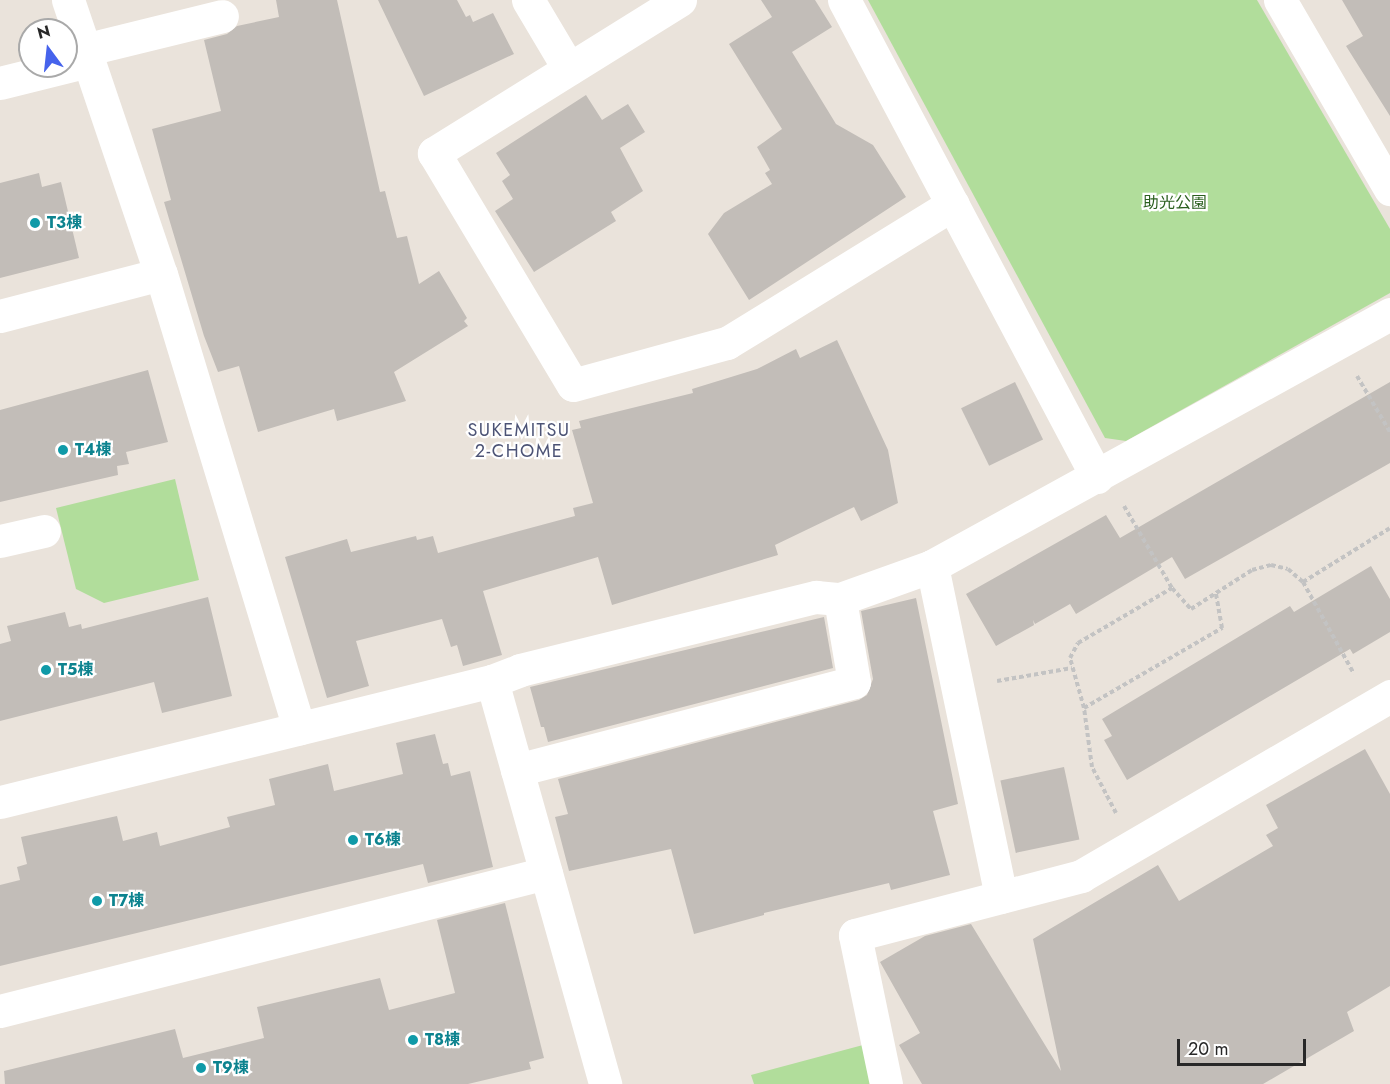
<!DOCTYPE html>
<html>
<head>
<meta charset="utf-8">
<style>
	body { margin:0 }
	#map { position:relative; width:1390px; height:1084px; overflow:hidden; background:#eae3db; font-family:Jost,"Noto Sans JP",sans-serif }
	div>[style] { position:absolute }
	.green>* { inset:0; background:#b1dd9b }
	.building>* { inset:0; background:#c2bdb8; transform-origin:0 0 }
	.path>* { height:4px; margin-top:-2px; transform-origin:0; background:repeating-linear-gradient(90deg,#c3c3c3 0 4.5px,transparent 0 7.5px) }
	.minor>* { height:33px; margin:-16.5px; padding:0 16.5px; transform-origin:16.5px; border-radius:16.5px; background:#fff }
	.dots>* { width:16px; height:16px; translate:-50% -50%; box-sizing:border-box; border:3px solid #fff; border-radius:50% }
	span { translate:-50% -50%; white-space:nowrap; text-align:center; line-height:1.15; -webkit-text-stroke:4.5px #fff; paint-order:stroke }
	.park-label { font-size:16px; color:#2b5f1f }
	.culture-label { font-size:16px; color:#0d838f; font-weight:700 }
	.left { translate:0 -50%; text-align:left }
	.neighbourhood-label { font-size:18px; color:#4c5375; letter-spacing:1.5px }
	.north { position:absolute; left:18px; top:18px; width:60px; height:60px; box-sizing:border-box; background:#fff; border:2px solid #a9a9a9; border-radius:50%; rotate:345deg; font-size:16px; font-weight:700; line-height:24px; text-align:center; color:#282828 }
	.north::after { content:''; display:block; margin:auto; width:21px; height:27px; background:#4663ec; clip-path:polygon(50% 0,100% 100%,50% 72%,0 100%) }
	.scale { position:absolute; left:1177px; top:1039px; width:129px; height:27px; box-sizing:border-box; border:3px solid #282828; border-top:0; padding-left:8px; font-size:18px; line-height:21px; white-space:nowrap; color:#282828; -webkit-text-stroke:4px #fff; paint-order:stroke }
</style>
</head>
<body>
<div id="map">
	<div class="green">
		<i style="clip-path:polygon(868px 0,1257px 0,1390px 229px,1390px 293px,1126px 441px,1105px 438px)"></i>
		<i style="clip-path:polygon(175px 479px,199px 580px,104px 603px,76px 589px,56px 508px)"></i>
		<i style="clip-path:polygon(863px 1045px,871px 1084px,754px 1084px,751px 1075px)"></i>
	</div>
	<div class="building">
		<i style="clip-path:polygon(276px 0,337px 0,380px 192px,385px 191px,397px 238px,407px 236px,419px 284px,439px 271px,467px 318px,464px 321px,468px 326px,394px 372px,406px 401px,337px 421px,334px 409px,258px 432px,239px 366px,218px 372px,204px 336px,164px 202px,171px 200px,152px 129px,221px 111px,204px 40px,227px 34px,237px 26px,279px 17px)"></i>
		<i style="clip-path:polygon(378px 0,457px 0,466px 17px,470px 15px,473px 22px,493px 13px,514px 54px,424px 96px)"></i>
		<i style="clip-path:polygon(761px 0,815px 0,832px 27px,792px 52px,836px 124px,873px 145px,906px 197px,749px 300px,708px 234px,724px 213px,772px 184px,765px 173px,770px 170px,757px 147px,782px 129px,729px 44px,772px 17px)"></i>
		<i style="clip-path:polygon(1342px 0,1390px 0,1390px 116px,1346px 46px,1363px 36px)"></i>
		<i style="clip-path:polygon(586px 95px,602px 120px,628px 104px,645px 132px,620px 148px,643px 191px,611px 212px,616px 221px,534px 272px,495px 211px,513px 199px,502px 181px,510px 175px,496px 153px)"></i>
		<i style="clip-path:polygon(39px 173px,42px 187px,61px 182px,79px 258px,0 278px,0 183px)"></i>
		<i style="clip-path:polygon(837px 340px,888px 450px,898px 503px,861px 521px,854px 507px,775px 545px,778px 555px,612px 605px,598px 557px,483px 591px,502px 655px,463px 666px,457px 645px,451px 647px,442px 619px,356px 641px,369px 686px,327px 698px,285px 557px,347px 539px,351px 552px,416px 536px,417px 540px,433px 536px,438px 553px,575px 516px,573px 508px,593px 503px,572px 430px,581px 428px,579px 421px,693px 393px,692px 389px,757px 369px,796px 349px,800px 358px)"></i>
		<i style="clip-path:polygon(148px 370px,168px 442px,126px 452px,129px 464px,117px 466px,118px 475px,0 502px,0 410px)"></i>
		<i style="left:1015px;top:382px;width:64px;height:60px;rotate:64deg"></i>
		<i style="clip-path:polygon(1390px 382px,1390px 463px,1185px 579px,1172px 557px,1076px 614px,1070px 604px,1035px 624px,1033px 620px,1034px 625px,996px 646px,966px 594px,1106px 515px,1120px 538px)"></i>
		<i style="clip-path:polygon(1371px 566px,1390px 599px,1390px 632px,1353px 654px,1350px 649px,1127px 780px,1104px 740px,1112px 736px,1102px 719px,1290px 606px,1294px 612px)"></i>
		<i style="clip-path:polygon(208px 597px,232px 696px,162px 713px,154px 682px,0 721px,0 644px,11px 641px,7px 626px,65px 612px,69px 627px,81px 624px,82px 629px)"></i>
		<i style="clip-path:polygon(916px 598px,958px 804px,933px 811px,950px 875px,891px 890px,889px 883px,764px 913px,764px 915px,694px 934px,671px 849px,569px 871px,555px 817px,568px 814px,558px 779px,859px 700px,867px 695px,873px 679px,861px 611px)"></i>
		<i style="clip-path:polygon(824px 617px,833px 668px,548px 742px,544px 727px,541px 727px,530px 687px)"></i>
		<i style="clip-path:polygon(435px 734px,443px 764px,448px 763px,451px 776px,470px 771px,493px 867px,428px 883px,423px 864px,0 966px,0 885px,20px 880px,17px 867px,27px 864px,21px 837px,117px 816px,123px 841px,157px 832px,160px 846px,230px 827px,227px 817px,275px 805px,269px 779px,328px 764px,334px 791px,403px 774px,396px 743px)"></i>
		<i style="clip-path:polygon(1365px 749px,1390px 794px,1390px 986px,1347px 1012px,1354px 1031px,1263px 1084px,922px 1084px,899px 1045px,920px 1033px,880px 962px,925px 936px,971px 924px,1061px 1071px,1033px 939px,1158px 865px,1179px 901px,1273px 846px,1266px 835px,1278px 828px,1266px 805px)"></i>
		<i style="left:1064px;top:767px;width:74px;height:65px;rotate:78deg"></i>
		<i style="clip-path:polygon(505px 903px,544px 1058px,529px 1062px,531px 1069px,468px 1084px,5px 1084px,4px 1071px,175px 1029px,183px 1058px,264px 1038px,257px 1007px,380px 978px,389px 1010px,455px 993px,437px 920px)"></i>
	</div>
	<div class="path">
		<i style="left:1357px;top:376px;width:65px;rotate:59.5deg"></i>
		<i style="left:1124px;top:506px;width:95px;rotate:59.7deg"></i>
		<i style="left:1172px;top:588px;width:28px;rotate:48deg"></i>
		<i style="left:1191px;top:609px;width:72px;rotate:-32.6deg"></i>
		<i style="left:1252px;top:570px;width:20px;rotate:-15deg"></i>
		<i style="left:1271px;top:565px;width:17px;rotate:13deg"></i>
		<i style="left:1288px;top:569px;width:20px;rotate:41deg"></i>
		<i style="left:1303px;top:582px;width:105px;rotate:61deg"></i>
		<i style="left:1303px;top:582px;width:102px;rotate:-31.8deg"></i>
		<i style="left:997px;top:681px;width:76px;rotate:-9.8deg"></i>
		<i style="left:1084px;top:708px;width:160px;rotate:-30.1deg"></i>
		<i style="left:1222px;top:628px;width:36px;rotate:-100deg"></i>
		<i style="left:1116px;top:813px;width:52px;rotate:-117.6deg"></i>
		<i style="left:1092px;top:767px;width:60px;rotate:-97.7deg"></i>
		<i style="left:1084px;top:708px;width:52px;rotate:-105.6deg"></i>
		<i style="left:1070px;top:658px;width:17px;rotate:-62deg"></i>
		<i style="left:1078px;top:643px;width:109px;rotate:-30.3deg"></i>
	</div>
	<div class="minor">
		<i style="left:68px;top:0;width:289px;rotate:71.3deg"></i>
		<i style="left:161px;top:274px;width:475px;rotate:73.1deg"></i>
		<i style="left:528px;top:0;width:80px;rotate:59.3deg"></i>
		<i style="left:680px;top:0;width:290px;rotate:148.1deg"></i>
		<i style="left:434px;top:153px;width:270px;rotate:59.1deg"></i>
		<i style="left:573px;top:385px;width:160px;rotate:-15.3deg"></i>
		<i style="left:727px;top:343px;width:265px;rotate:-31.6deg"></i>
		<i style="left:844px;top:0;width:540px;rotate:62.06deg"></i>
		<i style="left:1280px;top:0;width:219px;rotate:59.8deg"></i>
		<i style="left:84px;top:50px;width:142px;rotate:-13.8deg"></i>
		<i style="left:0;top:83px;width:91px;rotate:-14deg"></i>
		<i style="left:0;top:316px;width:166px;rotate:-14.6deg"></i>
		<i style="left:0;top:541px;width:45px;rotate:-12.8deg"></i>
		<i style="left:932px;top:566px;width:338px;rotate:78.2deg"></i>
		<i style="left:492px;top:681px;width:419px;rotate:74.3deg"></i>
		<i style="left:517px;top:770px;width:348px;rotate:-14.6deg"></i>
		<i style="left:854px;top:682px;width:84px;rotate:-99.6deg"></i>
		<i style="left:0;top:802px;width:507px;rotate:-13.82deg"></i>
		<i style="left:492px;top:681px;width:30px;rotate:-21deg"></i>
		<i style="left:520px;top:670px;width:305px;rotate:-13.9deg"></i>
		<i style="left:816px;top:597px;width:24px;rotate:5deg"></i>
		<i style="left:840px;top:599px;width:98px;rotate:-19.7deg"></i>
		<i style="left:932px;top:566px;width:523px;rotate:-28.82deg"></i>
		<i style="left:0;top:1011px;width:563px;rotate:-14.18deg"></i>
		<i style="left:886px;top:1084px;width:152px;rotate:-101.8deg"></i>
		<i style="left:855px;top:935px;width:234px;rotate:-14.6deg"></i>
		<i style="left:1081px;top:876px;width:358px;rotate:-30.2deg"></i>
	</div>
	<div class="dots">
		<i style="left:35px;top:223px;background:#0f9aa8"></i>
		<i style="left:63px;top:450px;background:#0f9aa8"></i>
		<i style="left:46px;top:670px;background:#0f9aa8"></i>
		<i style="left:353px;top:840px;background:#0f9aa8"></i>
		<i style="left:97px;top:901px;background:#0f9aa8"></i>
		<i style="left:413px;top:1040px;background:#0f9aa8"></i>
		<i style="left:201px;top:1068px;background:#0f9aa8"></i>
	</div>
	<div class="park-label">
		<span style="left:1175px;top:203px">助光公園</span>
	</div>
	<div class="culture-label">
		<span class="left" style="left:47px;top:223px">T3棟</span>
		<span class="left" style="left:75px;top:450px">T4棟</span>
		<span class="left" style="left:58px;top:670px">T5棟</span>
		<span class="left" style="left:365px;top:840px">T6棟</span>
		<span class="left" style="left:109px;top:901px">T7棟</span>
		<span class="left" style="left:425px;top:1040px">T8棟</span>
		<span class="left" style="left:213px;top:1068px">T9棟</span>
	</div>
	<div class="neighbourhood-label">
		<span style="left:519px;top:441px">SUKEMITSU<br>2-CHOME</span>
	</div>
	<div class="north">N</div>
	<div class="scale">20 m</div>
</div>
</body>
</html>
